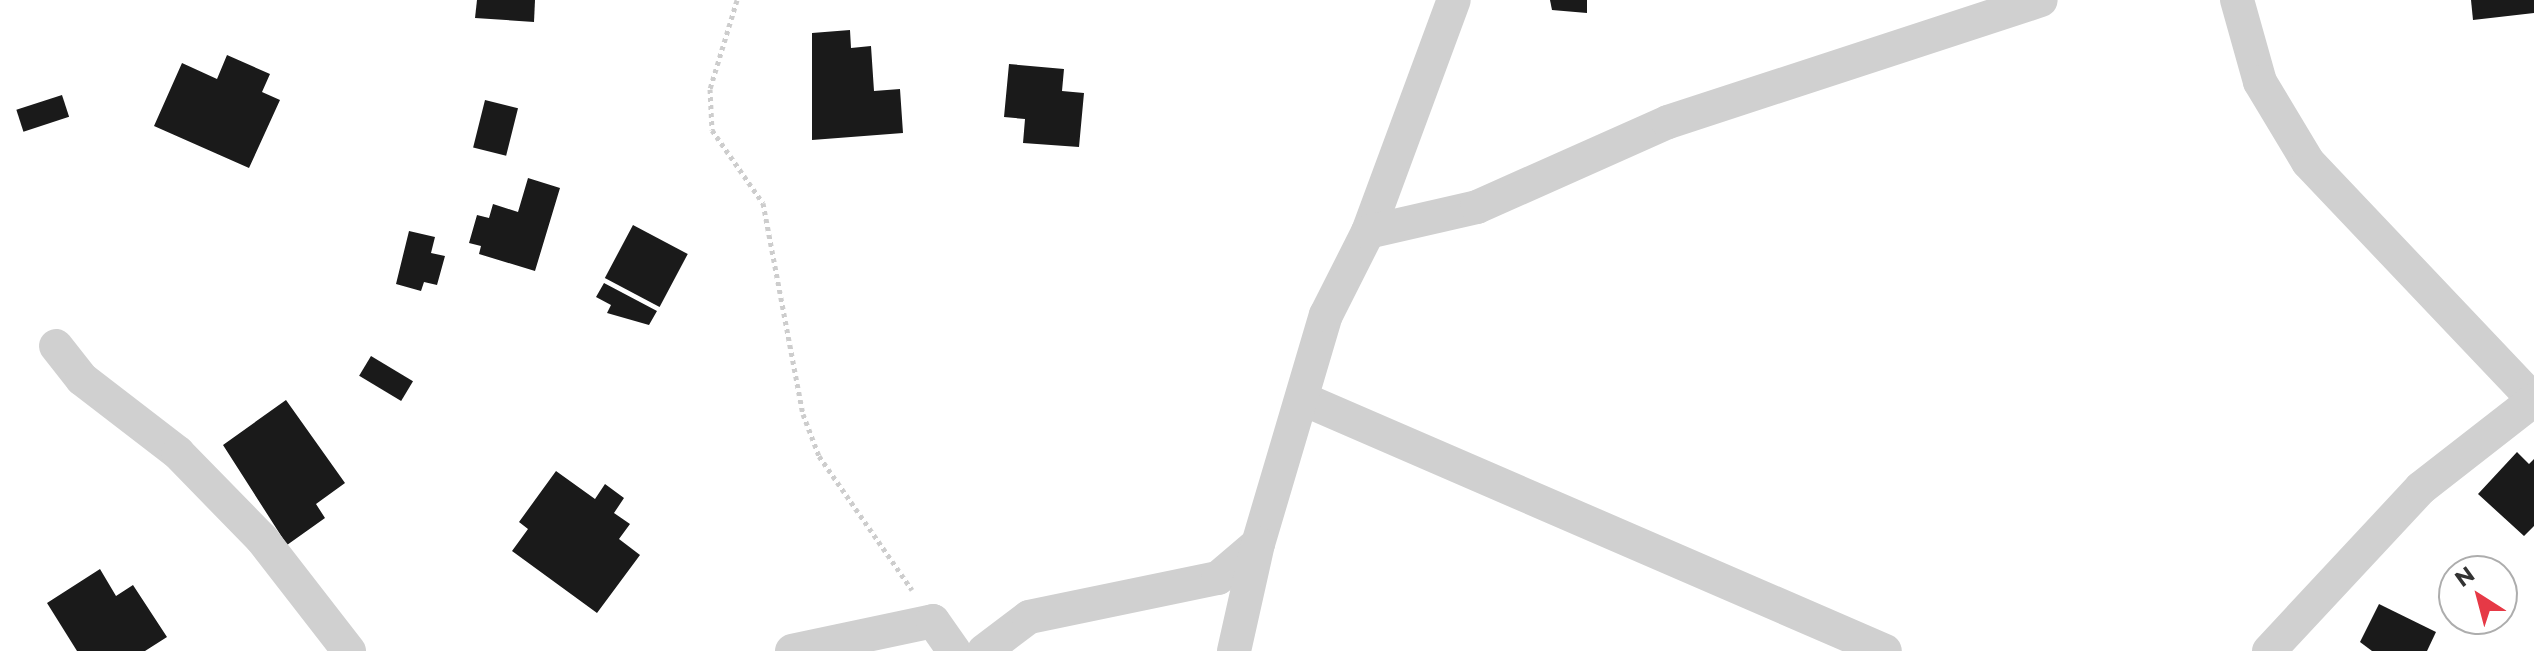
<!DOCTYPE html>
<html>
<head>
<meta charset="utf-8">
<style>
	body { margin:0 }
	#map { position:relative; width:2534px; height:651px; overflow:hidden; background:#fff; font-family:Montserrat,sans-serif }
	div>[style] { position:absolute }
	.building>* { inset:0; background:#1a1a1a; transform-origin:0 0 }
	.path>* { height:5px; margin-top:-2.5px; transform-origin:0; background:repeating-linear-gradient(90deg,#cdcdcd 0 4px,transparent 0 8px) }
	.minor>* { height:34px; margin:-17px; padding:0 17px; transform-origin:17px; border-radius:17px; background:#d0d0d0 }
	span { translate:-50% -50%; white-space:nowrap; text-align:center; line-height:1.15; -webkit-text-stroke:8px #fff; paint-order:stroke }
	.north { position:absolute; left:2438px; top:555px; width:80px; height:80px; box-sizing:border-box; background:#fff; border:2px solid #adadad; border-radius:50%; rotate:324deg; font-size:22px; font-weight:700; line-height:32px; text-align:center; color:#333 }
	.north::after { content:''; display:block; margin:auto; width:28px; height:36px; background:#e63946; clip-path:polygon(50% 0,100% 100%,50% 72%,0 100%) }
</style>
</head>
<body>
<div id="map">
	<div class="building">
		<i style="clip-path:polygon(477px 0,535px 0,534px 22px,475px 18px)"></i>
		<i style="clip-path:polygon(1550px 0,1587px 0,1587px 13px,1552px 10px)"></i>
		<i style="clip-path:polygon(2471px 0,2534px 0,2534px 13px,2473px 20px)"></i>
		<i style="clip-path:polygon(850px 30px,851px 48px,871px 46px,874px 91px,900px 89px,903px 133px,812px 140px,812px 33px)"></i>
		<i style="clip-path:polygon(227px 55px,270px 74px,262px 92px,280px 100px,249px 168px,154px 126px,182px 63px,217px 79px)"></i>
		<i style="clip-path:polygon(1009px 64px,1064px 69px,1062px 91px,1084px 93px,1079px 147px,1023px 143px,1025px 119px,1004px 117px)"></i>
		<i style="left:62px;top:95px;width:23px;height:48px;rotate:72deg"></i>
		<i style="left:485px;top:100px;width:34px;height:49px;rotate:14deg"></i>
		<i style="clip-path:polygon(528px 178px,560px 188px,535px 271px,479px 254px,481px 246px,469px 243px,477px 215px,489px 218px,493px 204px,518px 212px)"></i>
		<i style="left:633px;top:225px;width:62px;height:60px;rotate:28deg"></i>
		<i style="clip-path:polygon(409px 231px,435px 237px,431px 253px,445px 256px,437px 285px,424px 282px,421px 291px,396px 284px)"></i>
		<i style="clip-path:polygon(604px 283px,657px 311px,649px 325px,607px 313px,611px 305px,596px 297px)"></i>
		<i style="left:371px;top:356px;width:49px;height:23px;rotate:31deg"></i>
		<i style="clip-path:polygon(286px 400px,345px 483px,316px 504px,325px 518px,287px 545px,223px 445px)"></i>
		<i style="clip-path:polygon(2517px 452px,2529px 464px,2534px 459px,2534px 526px,2524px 536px,2478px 494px)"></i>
		<i style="clip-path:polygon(556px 471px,595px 499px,605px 484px,624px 498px,614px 513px,630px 524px,619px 539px,640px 555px,597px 613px,512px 551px,528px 529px,519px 522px)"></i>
		<i style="clip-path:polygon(100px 569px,116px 596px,133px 585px,167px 637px,145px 651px,77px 651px,47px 603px)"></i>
		<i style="clip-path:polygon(2379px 604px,2436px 632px,2427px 651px,2372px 651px,2360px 642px)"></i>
	</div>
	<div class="path">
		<i style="left:737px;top:0;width:93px;rotate:106.9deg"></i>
		<i style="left:710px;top:89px;width:41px;rotate:87.2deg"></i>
		<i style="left:712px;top:130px;width:89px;rotate:55.1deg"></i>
		<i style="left:763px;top:203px;width:215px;rotate:79.3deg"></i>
		<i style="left:803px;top:414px;width:45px;rotate:69.1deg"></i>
		<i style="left:819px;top:456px;width:163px;rotate:55.2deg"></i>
	</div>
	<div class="minor">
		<i style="left:2237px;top:0;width:85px;rotate:74.3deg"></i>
		<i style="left:2260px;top:82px;width:93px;rotate:59deg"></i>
		<i style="left:2308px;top:162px;width:328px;rotate:46.5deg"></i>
		<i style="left:1368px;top:232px;width:247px;rotate:-69.7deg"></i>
		<i style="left:56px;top:346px;width:42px;rotate:51.8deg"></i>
		<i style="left:82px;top:379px;width:121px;rotate:37.6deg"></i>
		<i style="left:178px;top:453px;width:120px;rotate:45.7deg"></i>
		<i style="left:262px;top:539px;width:142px;rotate:52.2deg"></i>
		<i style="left:1303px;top:399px;width:634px;rotate:23.41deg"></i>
		<i style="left:792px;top:651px;width:144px;rotate:-12deg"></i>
		<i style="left:933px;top:621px;width:37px;rotate:55deg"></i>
		<i style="left:984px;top:651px;width:56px;rotate:-37.1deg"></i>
		<i style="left:1029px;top:617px;width:193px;rotate:-11.7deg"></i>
		<i style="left:1218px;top:578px;width:52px;rotate:-40.4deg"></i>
		<i style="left:1258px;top:544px;width:239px;rotate:-73.5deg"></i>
		<i style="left:1326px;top:315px;width:93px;rotate:-63.2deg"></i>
		<i style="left:1368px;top:232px;width:112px;rotate:-12.9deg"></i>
		<i style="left:1477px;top:207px;width:209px;rotate:-24deg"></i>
		<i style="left:1668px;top:122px;width:392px;rotate:-18.1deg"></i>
		<i style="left:1234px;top:651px;width:110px;rotate:-77.4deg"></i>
		<i style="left:2269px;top:651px;width:223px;rotate:-47deg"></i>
		<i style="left:2421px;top:488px;width:143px;rotate:-37.9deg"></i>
	</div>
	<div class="north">N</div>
</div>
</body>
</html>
